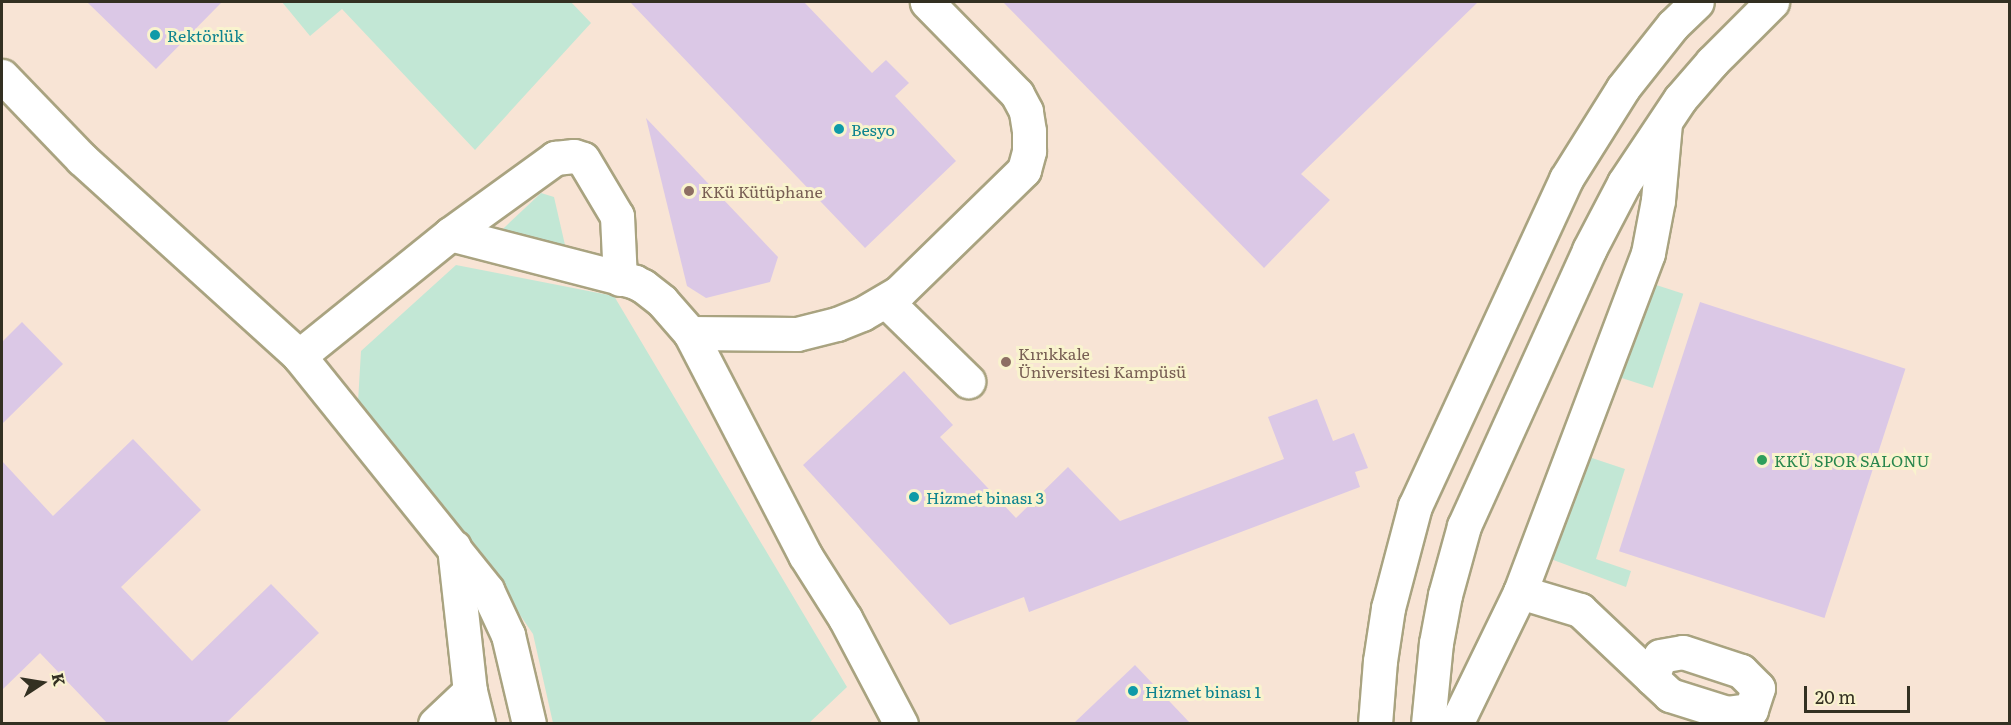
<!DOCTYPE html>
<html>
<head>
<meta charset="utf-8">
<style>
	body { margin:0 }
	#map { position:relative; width:2011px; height:725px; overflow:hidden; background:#f9f3ce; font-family:Literata,serif }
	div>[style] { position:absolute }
	.education>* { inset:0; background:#f8e4d5; transform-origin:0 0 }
	.green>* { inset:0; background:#c2e7d5; transform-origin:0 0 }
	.building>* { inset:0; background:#dbc8e6; transform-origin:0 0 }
	.roads { filter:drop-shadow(2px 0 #a9a380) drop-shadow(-2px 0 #a9a380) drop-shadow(0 2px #a9a380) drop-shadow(0 -2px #a9a380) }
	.minor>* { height:33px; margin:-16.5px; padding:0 16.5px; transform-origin:16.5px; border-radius:16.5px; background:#fff }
	.dots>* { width:16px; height:16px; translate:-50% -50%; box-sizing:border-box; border:3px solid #f9f3ce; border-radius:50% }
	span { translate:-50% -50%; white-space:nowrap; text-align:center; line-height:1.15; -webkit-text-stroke:6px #f9f3ce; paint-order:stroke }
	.culture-label { font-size:16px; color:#0d838f }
	.left { translate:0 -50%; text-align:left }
	.education-label { font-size:16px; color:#785e54 }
	.leisure-label { font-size:16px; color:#27864d }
	.frame { position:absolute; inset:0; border:3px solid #333022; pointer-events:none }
	.north { position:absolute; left:12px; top:653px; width:60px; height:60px; -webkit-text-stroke:4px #f9f3ce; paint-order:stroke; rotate:78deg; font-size:16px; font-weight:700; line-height:24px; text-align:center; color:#333022 }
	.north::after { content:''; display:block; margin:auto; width:21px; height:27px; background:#333022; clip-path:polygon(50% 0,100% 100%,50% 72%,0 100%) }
	.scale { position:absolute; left:1804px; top:686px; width:106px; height:27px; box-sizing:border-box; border:3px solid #333022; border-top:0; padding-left:8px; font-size:18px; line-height:21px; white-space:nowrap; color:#333022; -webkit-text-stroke:4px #f9f3ce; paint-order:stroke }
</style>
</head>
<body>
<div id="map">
	<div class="education">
		<i style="left:2px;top:2px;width:2007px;height:721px"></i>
	</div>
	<div class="green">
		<i style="clip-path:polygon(282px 2px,571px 2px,591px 23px,475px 150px,342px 9px,310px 36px)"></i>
		<i style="clip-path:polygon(541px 193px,554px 197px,565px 245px,557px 251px,489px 242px)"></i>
		<i style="clip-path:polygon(456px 265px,614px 296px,847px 687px,809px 723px,553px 723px,533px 634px,469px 540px,375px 427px,358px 402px,361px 351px)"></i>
		<i style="left:1650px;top:283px;width:35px;height:99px;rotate:18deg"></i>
		<i style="clip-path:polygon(1586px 456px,1625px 469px,1596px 559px,1631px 571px,1626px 587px,1548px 558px)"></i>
	</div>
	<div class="building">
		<i style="clip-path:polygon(87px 2px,222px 2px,156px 69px)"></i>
		<i style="clip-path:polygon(630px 2px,804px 2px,872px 73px,886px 60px,909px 83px,895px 96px,956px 161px,865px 248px)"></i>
		<i style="clip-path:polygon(1003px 2px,1478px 2px,1301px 174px,1330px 200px,1264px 268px)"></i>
		<i style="clip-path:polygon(646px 118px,778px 257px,770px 282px,706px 298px,687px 286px)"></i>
		<i style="left:1700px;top:302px;width:216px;height:262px;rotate:18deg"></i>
		<i style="clip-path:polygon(22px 322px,63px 364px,2px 424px,2px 342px)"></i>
		<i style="clip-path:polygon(904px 371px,953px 425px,940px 437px,1016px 518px,1068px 467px,1120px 521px,1284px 459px,1268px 417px,1317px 399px,1333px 441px,1354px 433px,1368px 468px,1355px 472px,1360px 487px,1029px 612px,1024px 597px,950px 625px,803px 465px)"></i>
		<i style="clip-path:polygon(133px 439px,201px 510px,121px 587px,192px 661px,271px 584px,319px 633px,226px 723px,107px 723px,40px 653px,2px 690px,2px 461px,53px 516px)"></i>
		<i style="clip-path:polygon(1135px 665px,1190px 723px,1074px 723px)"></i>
	</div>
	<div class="roads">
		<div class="minor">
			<i style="left:2px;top:76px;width:115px;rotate:46.1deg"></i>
			<i style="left:82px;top:159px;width:293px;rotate:42.2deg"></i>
			<i style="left:299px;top:356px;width:300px;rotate:51.2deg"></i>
			<i style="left:487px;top:590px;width:50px;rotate:65deg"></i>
			<i style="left:508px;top:635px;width:91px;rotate:76.7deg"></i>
			<i style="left:450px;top:234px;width:130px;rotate:-35.9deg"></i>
			<i style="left:555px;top:158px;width:19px;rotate:-6deg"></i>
			<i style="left:574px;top:156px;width:9px;rotate:18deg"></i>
			<i style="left:583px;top:159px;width:66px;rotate:59.2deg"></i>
			<i style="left:617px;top:216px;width:63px;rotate:87.3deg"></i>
			<i style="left:886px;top:301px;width:115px;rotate:44.3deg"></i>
			<i style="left:690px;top:333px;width:107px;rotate:0.5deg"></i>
			<i style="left:797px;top:334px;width:41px;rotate:-14deg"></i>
			<i style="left:837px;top:324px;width:27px;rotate:-22deg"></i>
			<i style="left:862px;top:314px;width:42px;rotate:-30.3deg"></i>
			<i style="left:898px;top:293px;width:176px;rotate:-44.3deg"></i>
			<i style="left:1024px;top:170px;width:20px;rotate:-75deg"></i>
			<i style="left:1029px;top:151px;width:20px;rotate:-90deg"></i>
			<i style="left:1029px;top:131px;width:20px;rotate:-99deg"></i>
			<i style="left:1026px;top:111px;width:19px;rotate:-118deg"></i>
			<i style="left:1017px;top:94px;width:129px;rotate:-134.4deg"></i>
			<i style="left:299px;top:356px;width:194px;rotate:-38.9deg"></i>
			<i style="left:450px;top:234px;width:191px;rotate:14.5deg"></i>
			<i style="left:635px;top:282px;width:9px;rotate:27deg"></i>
			<i style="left:643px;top:286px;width:24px;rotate:38deg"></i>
			<i style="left:662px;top:301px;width:43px;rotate:48.8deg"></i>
			<i style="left:690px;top:333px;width:250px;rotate:62.6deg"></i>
			<i style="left:805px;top:555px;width:75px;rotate:57.6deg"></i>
			<i style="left:845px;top:618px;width:120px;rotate:62.2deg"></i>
			<i style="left:454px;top:547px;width:145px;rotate:83.7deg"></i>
			<i style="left:470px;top:691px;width:34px;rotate:76deg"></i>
			<i style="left:1520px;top:592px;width:63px;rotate:16.7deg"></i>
			<i style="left:1580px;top:610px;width:99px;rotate:43.4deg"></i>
			<i style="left:1652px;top:678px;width:23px;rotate:-70deg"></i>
			<i style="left:1660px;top:656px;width:23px;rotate:-10deg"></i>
			<i style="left:1683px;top:652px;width:61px;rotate:18.1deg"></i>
			<i style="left:1741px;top:671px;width:24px;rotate:45deg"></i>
			<i style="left:1758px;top:688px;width:23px;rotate:108deg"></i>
			<i style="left:1751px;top:710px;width:24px;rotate:173deg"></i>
			<i style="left:1727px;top:713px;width:60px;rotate:-162.5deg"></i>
			<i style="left:1670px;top:695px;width:25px;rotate:-137deg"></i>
			<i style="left:435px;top:724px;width:48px;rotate:-43.3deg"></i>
			<i style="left:1375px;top:724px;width:63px;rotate:-85.5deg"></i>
			<i style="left:1380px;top:661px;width:54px;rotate:-81.4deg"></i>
			<i style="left:1388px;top:608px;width:106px;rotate:-75.2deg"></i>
			<i style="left:1415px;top:506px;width:360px;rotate:-65.2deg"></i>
			<i style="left:1566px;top:179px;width:107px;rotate:-57.9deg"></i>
			<i style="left:1623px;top:88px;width:80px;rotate:-51.6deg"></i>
			<i style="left:1673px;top:25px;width:33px;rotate:-44deg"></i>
			<i style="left:1428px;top:724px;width:81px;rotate:-84.4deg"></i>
			<i style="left:1436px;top:643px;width:49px;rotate:-79.4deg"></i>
			<i style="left:1445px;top:595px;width:72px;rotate:-74.6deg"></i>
			<i style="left:1464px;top:526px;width:303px;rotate:-65.6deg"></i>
			<i style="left:1589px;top:250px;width:76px;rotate:-62.4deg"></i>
			<i style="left:1624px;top:183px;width:101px;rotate:-56.3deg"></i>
			<i style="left:1680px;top:99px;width:49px;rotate:-49.1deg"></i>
			<i style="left:1712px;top:62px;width:85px;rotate:-45deg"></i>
			<i style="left:1456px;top:724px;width:147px;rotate:-64.1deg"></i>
			<i style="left:1520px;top:592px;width:362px;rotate:-69.3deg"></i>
			<i style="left:1648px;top:253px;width:54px;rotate:-79.3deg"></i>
			<i style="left:1658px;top:200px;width:77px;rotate:-84.8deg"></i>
		</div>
	</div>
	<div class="dots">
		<i style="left:155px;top:35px;background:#0f9aa8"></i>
		<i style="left:839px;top:129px;background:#0f9aa8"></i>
		<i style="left:689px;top:191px;background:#8d6e63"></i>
		<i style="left:1006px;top:362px;background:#8d6e63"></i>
		<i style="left:1762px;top:460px;background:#2e9e5b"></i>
		<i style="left:914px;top:497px;background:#0f9aa8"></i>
		<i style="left:1133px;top:691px;background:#0f9aa8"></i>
	</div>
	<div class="culture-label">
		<span class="left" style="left:167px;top:35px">Rektörlük</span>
		<span class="left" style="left:851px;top:129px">Besyo</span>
		<span class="left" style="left:926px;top:497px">Hizmet binası 3</span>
		<span class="left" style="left:1145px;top:691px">Hizmet binası 1</span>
	</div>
	<div class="education-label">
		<span class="left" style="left:701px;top:191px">KKü Kütüphane</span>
		<span class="left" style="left:1018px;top:362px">Kırıkkale<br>Üniversitesi Kampüsü</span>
	</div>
	<div class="leisure-label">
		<span class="left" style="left:1774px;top:460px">KKÜ SPOR SALONU</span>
	</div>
	<div class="frame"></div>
	<div class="north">K</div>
	<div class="scale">20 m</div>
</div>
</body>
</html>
